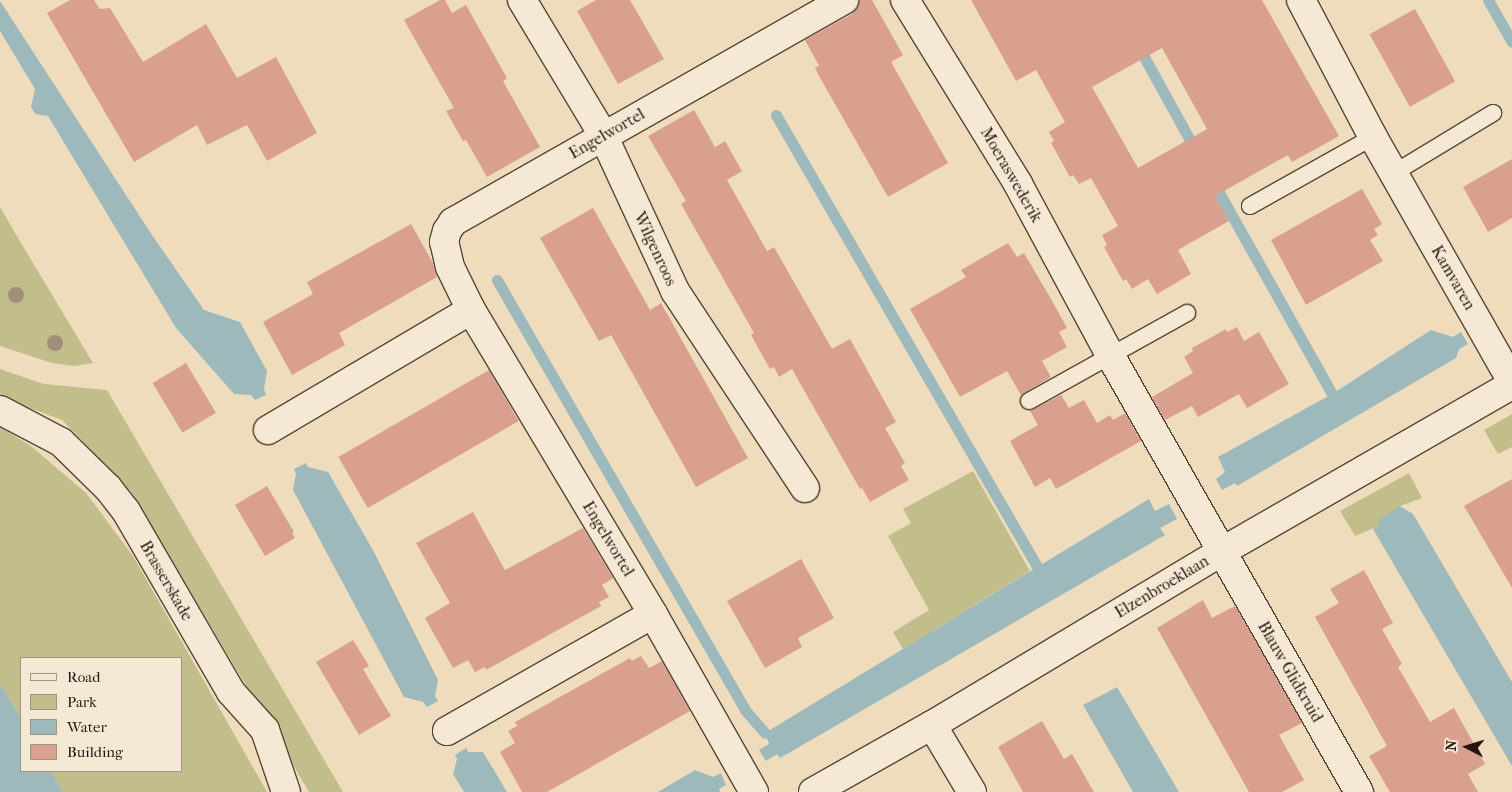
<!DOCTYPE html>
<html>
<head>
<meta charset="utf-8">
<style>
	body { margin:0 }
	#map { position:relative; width:1512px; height:792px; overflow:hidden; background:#efdcbd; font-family:"IM FELL French Canon",serif }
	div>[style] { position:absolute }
	.green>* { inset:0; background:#c1be8c }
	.water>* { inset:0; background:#9eb9bb }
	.stream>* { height:11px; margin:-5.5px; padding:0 5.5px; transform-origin:5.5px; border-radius:5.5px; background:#9eb9bb }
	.building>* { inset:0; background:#d9a08f; transform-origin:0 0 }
	.roads { filter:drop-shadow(1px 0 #57473a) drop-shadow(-1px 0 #57473a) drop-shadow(0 1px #57473a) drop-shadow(0 -1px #57473a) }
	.lane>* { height:16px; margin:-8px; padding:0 8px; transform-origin:8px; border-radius:8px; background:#f5e8d4 }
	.street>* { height:28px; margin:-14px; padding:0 14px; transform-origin:14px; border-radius:14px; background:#f5e8d4 }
	.trees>* { width:16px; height:16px; margin:-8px; border-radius:50%; background:#9e8f76 }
	span { translate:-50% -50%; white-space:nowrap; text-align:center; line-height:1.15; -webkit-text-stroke:4.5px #f5e8d4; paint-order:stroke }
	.street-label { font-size:16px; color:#24150f }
	.legend { position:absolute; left:20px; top:657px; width:162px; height:115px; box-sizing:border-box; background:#f5e8d4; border:1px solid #a19485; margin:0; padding:6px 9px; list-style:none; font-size:15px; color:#24150f }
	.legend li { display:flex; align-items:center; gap:10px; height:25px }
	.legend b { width:25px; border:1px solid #a19485 }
	.north { position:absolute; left:1442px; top:722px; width:50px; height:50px; -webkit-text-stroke:4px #f5e8d4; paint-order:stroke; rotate:275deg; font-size:14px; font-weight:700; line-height:20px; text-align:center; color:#24150f }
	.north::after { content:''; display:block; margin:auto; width:18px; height:22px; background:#24150f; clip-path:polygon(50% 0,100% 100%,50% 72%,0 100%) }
</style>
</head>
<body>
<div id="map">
	<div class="green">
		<i style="clip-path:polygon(0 207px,21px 243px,93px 363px,74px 366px,52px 363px,0 346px)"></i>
		<i style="clip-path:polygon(0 369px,44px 384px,107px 390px,343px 792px,309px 792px,132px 493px,62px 420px,0 397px)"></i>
		<i style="clip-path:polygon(1512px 414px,1512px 447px,1498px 454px,1484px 430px)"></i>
		<i style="clip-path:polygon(0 427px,31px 446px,86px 493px,133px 556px,267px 792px,63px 792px,51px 771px,181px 771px,181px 658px,21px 658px,21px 719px,0 683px)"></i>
		<i style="clip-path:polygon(973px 471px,1030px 571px,903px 649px,893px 632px,929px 610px,888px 536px,911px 523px,903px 509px)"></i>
		<i style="clip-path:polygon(1409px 473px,1422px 498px,1400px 506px,1377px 527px,1355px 536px,1340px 511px)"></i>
	</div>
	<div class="water">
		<i style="clip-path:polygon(0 1px,150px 232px,204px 310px,240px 322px,267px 371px,264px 389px,266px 395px,255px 400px,251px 395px,234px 394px,176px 328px,48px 116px,35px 114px,31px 107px,35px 89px,0 31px)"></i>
		<i style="clip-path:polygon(1431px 330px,1453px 337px,1461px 332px,1468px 344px,1459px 349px,1456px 358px,1237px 486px,1235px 483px,1222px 490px,1216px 479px,1225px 472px,1218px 457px,1332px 394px)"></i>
		<i style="clip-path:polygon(306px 463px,308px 467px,328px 472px,374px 552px,438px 680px,435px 696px,438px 701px,427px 707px,423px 702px,404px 697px,293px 490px,296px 474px,294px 469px)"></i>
		<i style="clip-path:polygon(1149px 499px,1155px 511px,1169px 504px,1177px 519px,1160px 528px,1165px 535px,780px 758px,777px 754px,766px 761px,759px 750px,769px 744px,765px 733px)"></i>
		<i style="clip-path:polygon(1400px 506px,1413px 514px,1512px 682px,1512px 766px,1373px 529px,1377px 527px,1379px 520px)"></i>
		<i style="clip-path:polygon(0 683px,21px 719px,21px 771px,51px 771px,63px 792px,0 792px)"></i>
		<i style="clip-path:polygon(1117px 687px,1179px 792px,1133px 792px,1083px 705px)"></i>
		<i style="clip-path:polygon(466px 748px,468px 752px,483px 752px,507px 792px,464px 792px,453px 774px,457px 759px,455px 755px)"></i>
		<i style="clip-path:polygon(695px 770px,713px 777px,721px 773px,726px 785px,719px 789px,720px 792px,658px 792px)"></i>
	</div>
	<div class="stream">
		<i style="left:1488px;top:0;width:48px;rotate:60.3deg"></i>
		<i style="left:1143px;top:55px;width:112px;rotate:61.1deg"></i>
		<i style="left:776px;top:115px;width:523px;rotate:59.96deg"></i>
		<i style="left:1212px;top:180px;width:245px;rotate:60.7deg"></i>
		<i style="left:497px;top:280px;width:496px;rotate:60deg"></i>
		<i style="left:745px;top:710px;width:30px;rotate:49deg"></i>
	</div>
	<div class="building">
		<i style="clip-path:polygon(70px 0,94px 0,100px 9px,110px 8px,143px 62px,206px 24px,237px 78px,276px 57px,317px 133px,267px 161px,247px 125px,207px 145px,197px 125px,134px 162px,47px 13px)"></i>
		<i style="clip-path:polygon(440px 0,445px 0,452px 13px,466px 5px,507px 78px,503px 81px,540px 147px,487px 177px,466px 140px,463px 141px,446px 111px,454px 108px,404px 20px)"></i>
		<i style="clip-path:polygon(596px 0,630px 0,664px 59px,618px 84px,577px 11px)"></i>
		<i style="clip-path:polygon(860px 0,872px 0,903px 55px,891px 62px,948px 163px,888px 197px,819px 76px,815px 68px,819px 66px,805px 40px,852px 14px,858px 7px)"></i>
		<i style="clip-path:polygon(evenodd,971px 0,1262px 0,1339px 136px,1292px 162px,1288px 155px,1215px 196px,1229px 221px,1178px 250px,1191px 274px,1157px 294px,1148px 279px,1132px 289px,1126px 279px,1123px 281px,1104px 247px,1107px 245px,1102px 235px,1118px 226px,1091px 178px,1079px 184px,1073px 175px,1070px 177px,1051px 143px,1054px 141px,1049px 132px,1065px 122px,1036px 70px,1016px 81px,971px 0,1162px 48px,1207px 129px,1138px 168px,1092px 87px,1162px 48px)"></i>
		<i style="left:1415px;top:9px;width:83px;height:52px;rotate:61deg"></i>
		<i style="clip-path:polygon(694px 110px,715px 147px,725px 141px,742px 171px,727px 180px,767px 251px,774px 247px,832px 349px,850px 339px,896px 422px,885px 428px,905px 463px,901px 466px,909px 480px,870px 502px,862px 488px,860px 489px,792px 369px,779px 377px,774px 367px,770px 369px,751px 335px,754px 333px,681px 204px,686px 201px,648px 136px)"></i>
		<i style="clip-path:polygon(1512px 159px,1512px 218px,1488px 232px,1463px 187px)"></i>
		<i style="clip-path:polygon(1362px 189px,1382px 224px,1374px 229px,1378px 235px,1370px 240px,1383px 261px,1306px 305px,1271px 240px)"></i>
		<i style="clip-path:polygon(593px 208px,650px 310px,661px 303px,748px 458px,696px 487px,611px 335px,599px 341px,540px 238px)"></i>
		<i style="clip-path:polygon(411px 224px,433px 263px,437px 277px,339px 333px,345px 345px,292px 375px,263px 322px,313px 294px,307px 282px)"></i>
		<i style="clip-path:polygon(1008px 243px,1017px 257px,1024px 253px,1051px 299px,1067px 328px,1059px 332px,1067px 347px,1042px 361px,1051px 377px,1021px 395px,1007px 371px,960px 397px,910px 309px,966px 277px,961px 270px)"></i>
		<i style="clip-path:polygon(1237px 327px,1244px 341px,1259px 332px,1289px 384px,1247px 408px,1239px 394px,1198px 417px,1192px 406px,1165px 420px,1152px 397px,1193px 373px,1184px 357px,1193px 351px,1192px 348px,1226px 329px,1227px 332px)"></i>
		<i style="left:186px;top:363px;width:58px;height:39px;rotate:59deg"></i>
		<i style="left:489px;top:370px;width:59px;height:174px;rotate:60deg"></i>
		<i style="clip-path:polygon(1061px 395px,1069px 408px,1084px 400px,1097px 423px,1110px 415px,1113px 420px,1125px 413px,1141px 441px,1056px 489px,1050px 478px,1035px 487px,1010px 441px,1038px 425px,1030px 411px)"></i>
		<i style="clip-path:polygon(1512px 479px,1512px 588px,1464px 506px)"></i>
		<i style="clip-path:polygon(267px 486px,294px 532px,292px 533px,295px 538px,265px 556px,235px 505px)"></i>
		<i style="clip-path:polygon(473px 512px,505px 570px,583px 528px,613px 578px,602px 585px,609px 597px,599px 602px,601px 606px,486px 670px,485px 667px,475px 672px,468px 660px,453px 668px,425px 618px,450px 603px,416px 543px)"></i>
		<i style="clip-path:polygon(801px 559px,834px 618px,798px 638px,802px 647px,765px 668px,727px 601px)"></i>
		<i style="clip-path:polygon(1364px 570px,1393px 623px,1382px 629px,1402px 664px,1398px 667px,1430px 722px,1454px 708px,1485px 764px,1468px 774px,1478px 792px,1390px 792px,1369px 756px,1387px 746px,1315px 617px,1339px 603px,1330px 589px)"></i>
		<i style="clip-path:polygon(1203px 600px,1212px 618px,1235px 606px,1302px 723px,1279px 735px,1304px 780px,1282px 792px,1249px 792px,1157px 628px)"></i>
		<i style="clip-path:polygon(353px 640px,369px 666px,363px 669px,391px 716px,359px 735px,316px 662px)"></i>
		<i style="clip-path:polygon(641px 656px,649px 668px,662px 661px,690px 711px,547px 792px,522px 792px,500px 752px,515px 743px,508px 731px,517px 726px,515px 722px,630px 658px,632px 661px)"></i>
		<i style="clip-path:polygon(1042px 721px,1064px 759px,1072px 754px,1094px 792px,1023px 792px,998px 747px)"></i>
	</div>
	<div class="roads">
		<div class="lane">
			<i style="left:1394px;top:173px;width:116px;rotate:-31.2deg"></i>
			<i style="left:1250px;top:206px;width:141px;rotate:-29.3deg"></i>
			<i style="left:1029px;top:401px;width:181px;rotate:-29.1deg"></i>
		</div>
		<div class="street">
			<i style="left:522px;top:0;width:157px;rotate:59deg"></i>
			<i style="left:603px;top:135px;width:172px;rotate:65.2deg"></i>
			<i style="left:675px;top:291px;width:236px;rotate:56.6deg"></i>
			<i style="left:905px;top:0;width:216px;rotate:58.4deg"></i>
			<i style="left:1018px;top:184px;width:194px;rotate:61.7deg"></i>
			<i style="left:1110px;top:355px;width:503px;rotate:60.33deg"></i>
			<i style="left:1301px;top:0;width:155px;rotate:62.3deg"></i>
			<i style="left:1373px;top:137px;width:282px;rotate:60.4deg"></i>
			<i style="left:0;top:410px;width:69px;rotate:27.7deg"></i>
			<i style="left:61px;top:442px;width:66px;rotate:44.4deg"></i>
			<i style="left:108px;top:488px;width:29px;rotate:52deg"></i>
			<i style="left:126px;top:511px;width:209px;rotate:59.9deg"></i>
			<i style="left:231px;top:692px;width:51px;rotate:48.2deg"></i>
			<i style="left:265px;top:730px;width:65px;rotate:71.3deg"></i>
			<i style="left:268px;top:430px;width:236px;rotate:-30.6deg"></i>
			<i style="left:932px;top:725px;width:78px;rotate:59.2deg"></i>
			<i style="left:447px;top:731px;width:237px;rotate:-29.6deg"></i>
			<i style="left:754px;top:792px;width:205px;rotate:-119.6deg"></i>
			<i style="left:653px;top:614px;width:354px;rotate:-120.9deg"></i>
			<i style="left:471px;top:310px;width:48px;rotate:-116deg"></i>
			<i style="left:450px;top:267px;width:26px;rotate:-103deg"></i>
			<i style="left:444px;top:242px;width:11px;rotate:-75deg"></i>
			<i style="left:447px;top:231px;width:11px;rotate:-56deg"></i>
			<i style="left:453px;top:222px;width:450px;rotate:-29.6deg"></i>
			<i style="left:813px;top:792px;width:137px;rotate:-29.4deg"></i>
			<i style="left:932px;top:725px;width:337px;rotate:-30.9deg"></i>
			<i style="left:1221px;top:552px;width:336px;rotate:-29.9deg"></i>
		</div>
	</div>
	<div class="trees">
		<i style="left:16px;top:295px"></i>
		<i style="left:55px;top:343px"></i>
	</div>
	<div class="street-label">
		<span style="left:607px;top:134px;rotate:-30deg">Engelwortel</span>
		<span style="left:1011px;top:175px;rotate:60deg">Moeraswederik</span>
		<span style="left:655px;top:249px;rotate:65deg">Wilgenroos</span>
		<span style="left:1453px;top:278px;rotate:60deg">Kamvaren</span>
		<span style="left:608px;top:539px;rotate:59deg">Engelwortel</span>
		<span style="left:166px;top:581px;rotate:60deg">Brasserskade</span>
		<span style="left:1162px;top:587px;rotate:-31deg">Elzenbroeklaan</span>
		<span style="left:1290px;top:672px;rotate:60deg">Blauw Glidkruid</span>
	</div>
	<ul class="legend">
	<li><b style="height:6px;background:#f5e8d4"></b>Road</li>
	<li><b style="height:14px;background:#c1be8c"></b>Park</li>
	<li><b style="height:14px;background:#9eb9bb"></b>Water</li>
	<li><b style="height:14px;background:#d9a08f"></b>Building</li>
	</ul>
	<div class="north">N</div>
</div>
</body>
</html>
